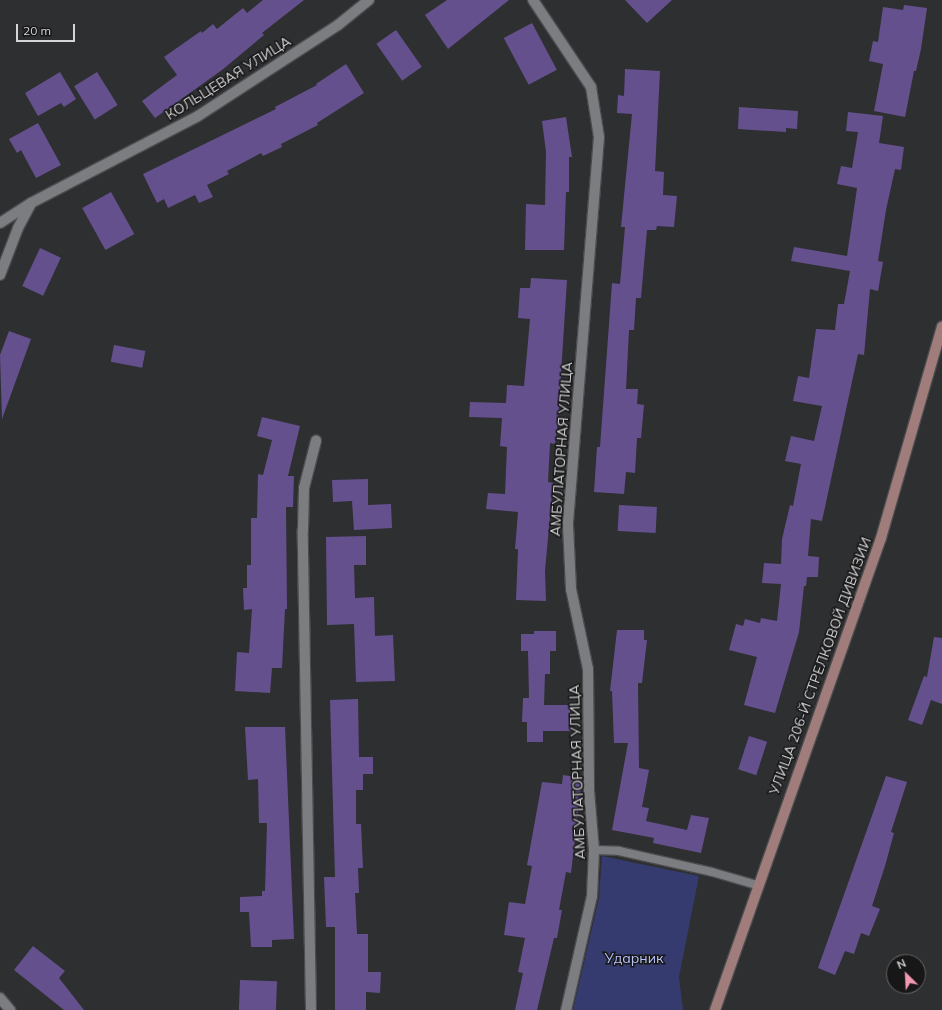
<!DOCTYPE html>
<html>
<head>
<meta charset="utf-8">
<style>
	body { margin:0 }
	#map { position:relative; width:942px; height:1010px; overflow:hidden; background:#2e2f31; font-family:Mulish,sans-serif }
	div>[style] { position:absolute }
	.green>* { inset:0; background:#353b6e }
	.building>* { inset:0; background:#65508e; transform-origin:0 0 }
	.roads { filter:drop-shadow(1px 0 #4c4c4e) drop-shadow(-1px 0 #4c4c4e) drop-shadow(0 1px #4c4c4e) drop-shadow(0 -1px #4c4c4e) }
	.lane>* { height:8px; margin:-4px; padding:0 4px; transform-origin:4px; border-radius:4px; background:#7c7d80 }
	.street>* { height:10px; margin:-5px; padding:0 5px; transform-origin:5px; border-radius:5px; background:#7c7d80 }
	.secondary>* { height:10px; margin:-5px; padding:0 5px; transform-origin:5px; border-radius:5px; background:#a07d7b }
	span { translate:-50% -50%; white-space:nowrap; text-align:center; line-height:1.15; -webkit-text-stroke:3px #171718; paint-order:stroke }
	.street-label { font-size:14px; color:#d5d5d7 }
	.park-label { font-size:14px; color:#b9c4fb }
	.north { position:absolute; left:886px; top:954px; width:40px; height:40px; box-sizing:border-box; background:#171718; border:1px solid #636364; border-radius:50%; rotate:336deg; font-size:11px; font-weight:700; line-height:16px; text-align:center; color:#d5d5d7 }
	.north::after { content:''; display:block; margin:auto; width:14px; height:18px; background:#f19ab2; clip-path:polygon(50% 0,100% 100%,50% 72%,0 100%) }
	.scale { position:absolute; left:16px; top:24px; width:59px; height:18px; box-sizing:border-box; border:2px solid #d5d5d7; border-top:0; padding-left:5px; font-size:12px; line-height:14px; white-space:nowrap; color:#d5d5d7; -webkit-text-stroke:3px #171718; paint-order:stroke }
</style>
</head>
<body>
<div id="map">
	<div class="green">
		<i style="clip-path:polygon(602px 856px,699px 876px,679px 977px,683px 1010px,573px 1010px,599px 898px)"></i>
	</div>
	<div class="building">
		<i style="clip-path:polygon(263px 0,304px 0,262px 33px,264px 35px,222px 70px,155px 118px,142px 101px,177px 75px,164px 57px,201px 31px,202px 33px,213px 24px,217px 29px,243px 8px,247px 13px)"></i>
		<i style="clip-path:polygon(447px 0,509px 0,448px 49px,425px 15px)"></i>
		<i style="clip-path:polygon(625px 0,672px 0,647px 23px)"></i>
		<i style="clip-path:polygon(904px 5px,927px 8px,921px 49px,916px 71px,914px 71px,905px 117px,874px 111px,883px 64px,869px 61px,873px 41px,878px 42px,883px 7px,903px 10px)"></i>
		<i style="left:532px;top:23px;width:53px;height:32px;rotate:62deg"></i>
		<i style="left:396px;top:30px;width:45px;height:24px;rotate:55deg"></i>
		<i style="clip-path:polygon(346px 64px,364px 93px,317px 123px,318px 125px,281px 144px,282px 147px,263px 156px,261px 153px,227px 171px,229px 174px,207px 185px,213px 197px,199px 203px,195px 195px,168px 208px,164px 199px,157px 203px,143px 174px,276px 109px,275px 107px,317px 85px,316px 84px)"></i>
		<i style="clip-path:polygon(625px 69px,660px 71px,655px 171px,664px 172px,663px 195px,677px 196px,674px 227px,657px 226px,656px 230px,647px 230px,641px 298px,636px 298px,634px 330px,629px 330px,626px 389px,638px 389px,637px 404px,644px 405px,641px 438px,637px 438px,635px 473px,626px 472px,624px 494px,594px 492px,597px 447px,600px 447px,612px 283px,620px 284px,625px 227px,621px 227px,632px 114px,617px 113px,618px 95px,624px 96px)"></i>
		<i style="clip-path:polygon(60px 72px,76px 99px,64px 107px,61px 103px,38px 116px,25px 93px)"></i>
		<i style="left:97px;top:72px;width:39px;height:27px;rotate:58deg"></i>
		<i style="clip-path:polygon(739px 107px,798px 111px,797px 129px,786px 128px,786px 132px,738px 129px)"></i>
		<i style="clip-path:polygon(848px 112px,883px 116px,879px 143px,904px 147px,901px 170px,895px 169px,886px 210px,878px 261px,883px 262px,878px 291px,870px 289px,864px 355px,858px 354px,822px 521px,811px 519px,808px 556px,819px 557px,818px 577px,807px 577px,806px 586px,804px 586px,799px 632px,775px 713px,744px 705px,757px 657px,729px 650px,736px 624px,743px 626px,745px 619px,760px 623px,761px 618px,777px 621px,781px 584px,762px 583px,764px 563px,781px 564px,782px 539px,790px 505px,793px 506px,801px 464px,785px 461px,791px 436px,814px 441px,822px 406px,793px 401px,798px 376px,809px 378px,816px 329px,835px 330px,838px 304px,844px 304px,850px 271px,791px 261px,794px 247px,847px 256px,857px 188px,837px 184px,841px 166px,852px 168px,858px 132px,846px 131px)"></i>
		<i style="clip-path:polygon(566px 117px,572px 157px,569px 157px,569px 192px,566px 192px,564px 250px,525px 250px,526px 204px,545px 205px,546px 152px,542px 121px)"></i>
		<i style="clip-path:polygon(38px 123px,61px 165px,36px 178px,21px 150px,17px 153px,9px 139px)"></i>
		<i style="left:111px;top:192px;width:48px;height:33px;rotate:61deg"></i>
		<i style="left:40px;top:248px;width:23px;height:42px;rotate:25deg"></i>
		<i style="clip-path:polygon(531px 278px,567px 280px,558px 421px,555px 444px,550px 443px,548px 482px,553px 483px,545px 571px,546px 601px,516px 600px,518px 549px,515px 549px,518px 512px,486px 509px,488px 493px,505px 494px,507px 447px,500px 446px,502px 418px,469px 417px,470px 402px,506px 403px,507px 385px,524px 386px,530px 319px,518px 318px,520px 288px,530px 288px)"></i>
		<i style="clip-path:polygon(9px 331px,31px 339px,2px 419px,0 355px)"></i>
		<i style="left:114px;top:345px;width:32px;height:17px;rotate:11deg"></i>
		<i style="clip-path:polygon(262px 417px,300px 426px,288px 476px,294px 476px,293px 507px,286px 507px,287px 609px,285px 609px,282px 668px,272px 668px,270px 693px,235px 691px,237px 652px,249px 653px,252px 609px,244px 610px,243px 588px,247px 588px,247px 565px,251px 565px,251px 518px,257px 518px,258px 474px,263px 475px,272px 440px,257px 436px)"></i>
		<i style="clip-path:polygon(368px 479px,368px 505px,391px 504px,392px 528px,354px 530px,352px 501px,333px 502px,332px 480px)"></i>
		<i style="left:619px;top:505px;width:38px;height:26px;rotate:3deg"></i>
		<i style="clip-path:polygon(366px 536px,366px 565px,354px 565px,355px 598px,374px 597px,375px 636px,393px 635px,395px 681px,356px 682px,354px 624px,327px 625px,326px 537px)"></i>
		<i style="clip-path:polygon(617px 630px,644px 630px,644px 640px,647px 640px,642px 683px,638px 683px,639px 768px,649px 770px,642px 807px,649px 808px,646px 821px,687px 830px,691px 815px,709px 818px,701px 853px,653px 843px,654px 838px,612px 830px,628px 743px,614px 743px,612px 691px,610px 691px)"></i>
		<i style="clip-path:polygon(534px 631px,556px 631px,556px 651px,550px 651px,550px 674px,545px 674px,544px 705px,570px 705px,570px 731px,543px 731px,543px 742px,527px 742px,527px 722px,522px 722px,523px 698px,529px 698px,528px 651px,521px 651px,521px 634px,534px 634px)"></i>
		<i style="clip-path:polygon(934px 637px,942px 638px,942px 704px,931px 700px,922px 725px,908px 720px,924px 676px,927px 677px)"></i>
		<i style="clip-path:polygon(358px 699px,359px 757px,373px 757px,373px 774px,363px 774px,363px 790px,356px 790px,356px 824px,361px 824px,363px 868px,358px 868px,359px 893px,355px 893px,357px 934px,368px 934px,368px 972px,381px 972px,380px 993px,366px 992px,366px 1010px,335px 1010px,335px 927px,326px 927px,324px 877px,335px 877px,330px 700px)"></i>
		<i style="clip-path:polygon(245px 727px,285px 727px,294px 939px,272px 940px,272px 947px,251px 947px,249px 912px,240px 912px,240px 897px,262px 896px,262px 891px,265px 891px,267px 823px,259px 823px,258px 779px,248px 780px)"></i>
		<i style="left:749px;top:736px;width:19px;height:35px;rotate:18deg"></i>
		<i style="clip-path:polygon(563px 775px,582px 778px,571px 873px,566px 872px,559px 910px,562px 910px,557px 938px,554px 938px,537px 1010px,515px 1010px,523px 973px,518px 972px,525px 938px,504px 935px,509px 902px,525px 904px,532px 866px,527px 865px,542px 782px,562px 784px)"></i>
		<i style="clip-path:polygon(886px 776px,907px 782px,891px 832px,894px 833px,885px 866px,872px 906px,880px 909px,869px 936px,861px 933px,854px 954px,845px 951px,835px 975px,818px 968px)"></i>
		<i style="clip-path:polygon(33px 946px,65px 971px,59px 978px,84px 1010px,64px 1010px,14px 970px)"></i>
		<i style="left:240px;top:980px;width:37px;height:30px;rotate:2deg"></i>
	</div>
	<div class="roads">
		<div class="lane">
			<i style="left:594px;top:850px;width:25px;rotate:2deg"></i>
			<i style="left:619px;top:851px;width:95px;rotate:12.7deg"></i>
			<i style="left:712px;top:872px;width:47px;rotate:16.1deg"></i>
		</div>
		<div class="street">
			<i style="left:533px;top:0;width:105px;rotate:56.3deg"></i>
			<i style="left:591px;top:87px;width:51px;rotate:80.9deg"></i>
			<i style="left:599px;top:137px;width:389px;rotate:94.6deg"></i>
			<i style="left:568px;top:525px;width:64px;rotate:87.3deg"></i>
			<i style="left:571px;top:589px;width:82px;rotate:78deg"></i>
			<i style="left:588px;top:669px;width:122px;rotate:89.5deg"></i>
			<i style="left:589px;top:791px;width:59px;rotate:85.2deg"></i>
			<i style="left:594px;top:850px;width:46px;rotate:92.5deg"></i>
			<i style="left:592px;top:896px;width:117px;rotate:102.8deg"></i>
			<i style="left:0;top:223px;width:37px;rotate:-33deg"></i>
			<i style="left:31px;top:203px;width:188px;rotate:-27.5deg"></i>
			<i style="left:198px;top:116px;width:167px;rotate:-33deg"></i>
			<i style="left:338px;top:25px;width:40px;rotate:-39deg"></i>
			<i style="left:0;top:275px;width:50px;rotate:-69deg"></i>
			<i style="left:18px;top:228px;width:26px;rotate:-62deg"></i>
			<i style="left:0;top:998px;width:16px;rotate:50deg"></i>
			<i style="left:311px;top:1010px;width:480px;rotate:-91deg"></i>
			<i style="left:303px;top:530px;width:42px;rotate:-88.6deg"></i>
			<i style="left:304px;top:488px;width:49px;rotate:-75.7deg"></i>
		</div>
		<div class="secondary">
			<i style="left:715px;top:1010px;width:500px;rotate:-70.62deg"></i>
			<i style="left:881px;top:538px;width:220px;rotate:-73.9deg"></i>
		</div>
	</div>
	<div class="street-label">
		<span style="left:228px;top:78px;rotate:-32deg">КОЛЬЦЕВАЯ УЛИЦА</span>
		<span style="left:561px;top:449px;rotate:-86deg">АМБУЛАТОРНАЯ УЛИЦА</span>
		<span style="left:820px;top:666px;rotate:-70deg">УЛИЦА 206-Й СТРЕЛКОВОЙ ДИВИЗИИ</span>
		<span style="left:577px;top:772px;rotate:-92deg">АМБУЛАТОРНАЯ УЛИЦА</span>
	</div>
	<div class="park-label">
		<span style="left:634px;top:958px">Ударник</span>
	</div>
	<div class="north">N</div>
	<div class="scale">20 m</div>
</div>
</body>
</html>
